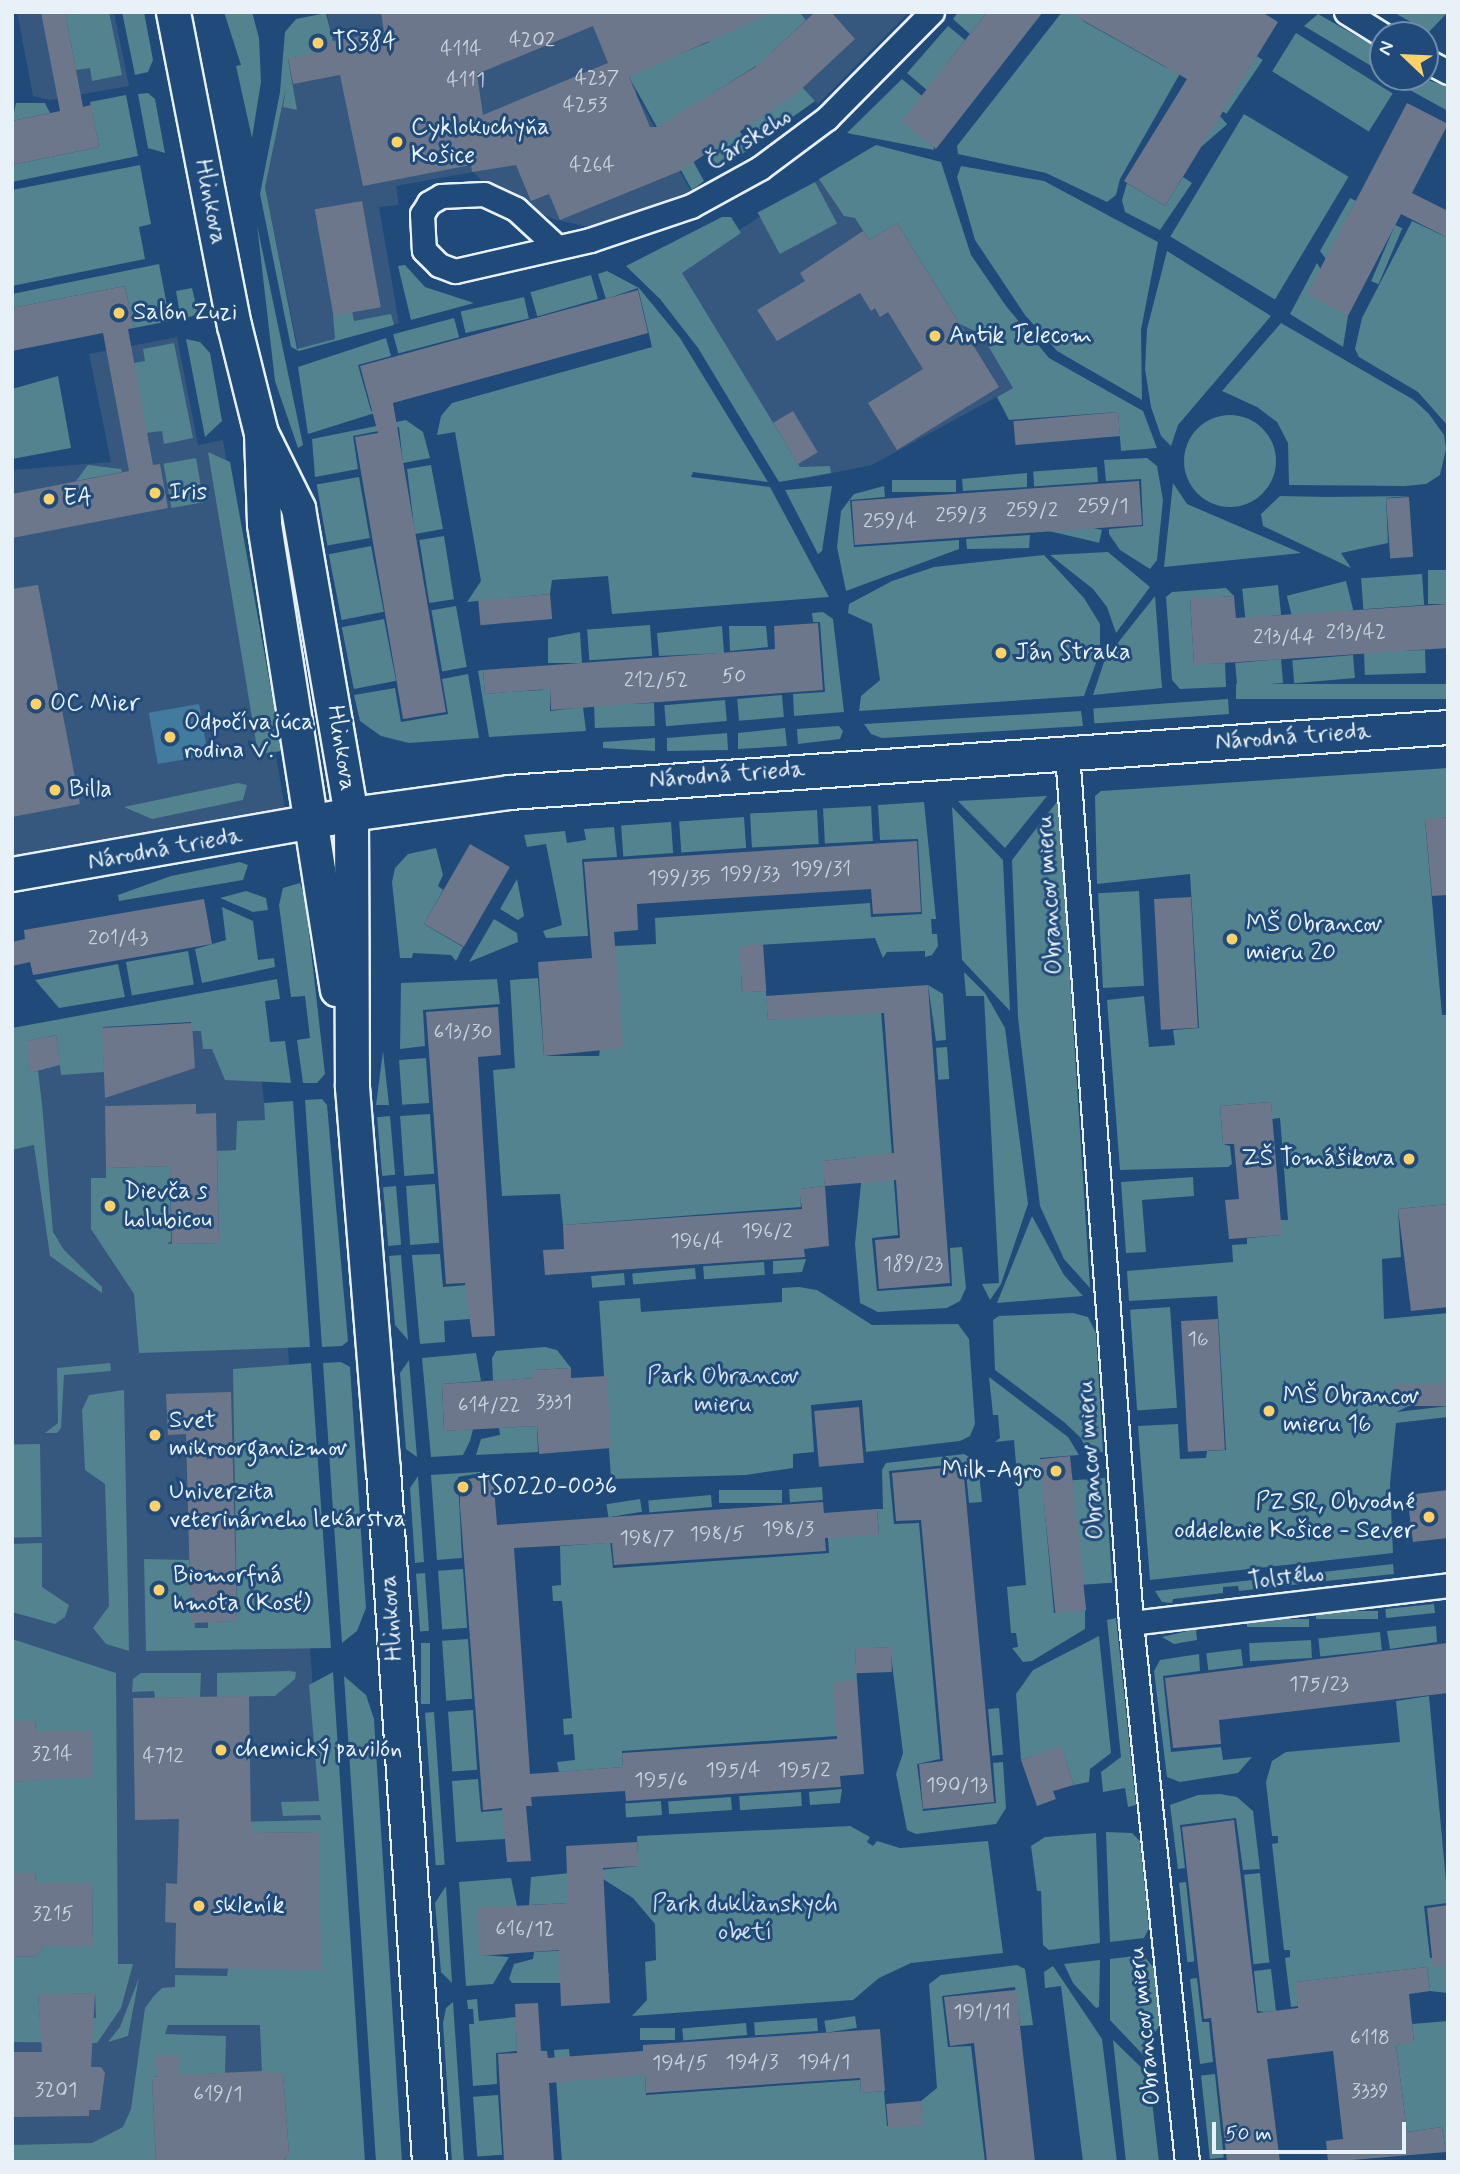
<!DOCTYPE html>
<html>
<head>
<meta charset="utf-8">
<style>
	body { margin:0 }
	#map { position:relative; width:1460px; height:2174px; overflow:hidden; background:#1f4a7a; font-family:Mynerve,sans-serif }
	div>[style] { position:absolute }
	.built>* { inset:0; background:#36587f }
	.green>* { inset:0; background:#52838e; transform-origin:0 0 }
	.round { border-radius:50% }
	.water>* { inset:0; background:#437b9f; transform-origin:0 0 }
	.building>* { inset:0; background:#6c778b; transform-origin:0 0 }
	.roads { filter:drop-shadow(2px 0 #e8f1f8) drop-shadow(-2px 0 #e8f1f8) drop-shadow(0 2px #e8f1f8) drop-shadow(0 -2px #e8f1f8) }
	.street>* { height:23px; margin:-11.5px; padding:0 11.5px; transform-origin:11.5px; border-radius:11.5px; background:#1f4a7a }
	.secondary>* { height:33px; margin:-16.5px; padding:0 16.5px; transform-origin:16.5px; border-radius:16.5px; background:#1f4a7a }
	.dots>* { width:19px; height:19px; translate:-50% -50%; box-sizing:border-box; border:4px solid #1f4a7a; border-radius:50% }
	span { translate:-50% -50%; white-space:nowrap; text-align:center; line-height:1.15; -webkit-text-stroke:6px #1f4a7a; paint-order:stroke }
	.number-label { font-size:21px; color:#c9d2dd }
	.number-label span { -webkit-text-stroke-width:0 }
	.poi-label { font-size:24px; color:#e8f1f8 }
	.left { translate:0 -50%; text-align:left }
	.right { translate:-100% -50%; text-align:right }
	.street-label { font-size:24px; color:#e8f1f8 }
	.park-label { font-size:24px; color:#d2e0e8 }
	.frame { position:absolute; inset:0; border:14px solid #e8f1f8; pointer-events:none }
	.north { position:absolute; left:1369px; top:21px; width:70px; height:70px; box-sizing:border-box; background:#1f4a7a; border:2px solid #6f8dac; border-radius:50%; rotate:293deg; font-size:19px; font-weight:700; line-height:28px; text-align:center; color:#e8f1f8 }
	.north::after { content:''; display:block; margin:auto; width:24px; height:32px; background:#ffd166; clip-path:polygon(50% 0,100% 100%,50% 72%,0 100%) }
	.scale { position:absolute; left:1212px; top:2122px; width:194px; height:32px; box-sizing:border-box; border:4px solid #e8f1f8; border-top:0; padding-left:9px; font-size:21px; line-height:24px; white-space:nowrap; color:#e8f1f8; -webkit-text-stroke:5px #1f4a7a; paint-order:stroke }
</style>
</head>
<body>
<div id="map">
	<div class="built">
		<i style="clip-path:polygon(17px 12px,114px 12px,129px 86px,50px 100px,33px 96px)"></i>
		<i style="clip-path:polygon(327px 12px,717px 12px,709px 42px,633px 74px,637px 96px,693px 195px,598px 229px,553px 219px,493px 192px,473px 172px,396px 186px,399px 205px,379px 207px,399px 323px,298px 349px,265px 187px,283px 89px,293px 84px,288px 58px,334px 50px)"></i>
		<i style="clip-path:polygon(726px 12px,909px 12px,818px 104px,746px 25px)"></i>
		<i style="clip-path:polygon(871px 147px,1013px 388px,872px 465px,802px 479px,674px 271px)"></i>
		<i style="clip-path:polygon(177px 337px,198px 445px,223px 440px,288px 827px,12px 876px,12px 470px,111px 462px,89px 354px)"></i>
		<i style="clip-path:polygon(254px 999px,288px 1349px,332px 1947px,339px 2162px,12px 2162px,12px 1150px,34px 1145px,27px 1041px,102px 1027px,189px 1024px)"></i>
	</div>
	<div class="green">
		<i style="clip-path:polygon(65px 12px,109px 12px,122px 75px,92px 81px,90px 68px,76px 70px)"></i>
		<i style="clip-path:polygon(122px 12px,144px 12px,153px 60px,148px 72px,135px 75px)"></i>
		<i style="clip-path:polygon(224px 12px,252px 12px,259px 38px,261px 82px,252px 138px,236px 66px,241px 65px)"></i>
		<i style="clip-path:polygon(773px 12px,799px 12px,806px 20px,771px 53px,815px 101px,758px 142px,746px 125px,779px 104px,756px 66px,683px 112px,739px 130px,751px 148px,718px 170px,706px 151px,693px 161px,704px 181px,692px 190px,628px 75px,709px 42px,700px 20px)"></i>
		<i style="clip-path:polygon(958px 12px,987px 12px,970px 34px,953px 19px)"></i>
		<i style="clip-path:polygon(1062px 12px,1083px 12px,1083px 21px,1165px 67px,1182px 70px,1120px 179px,1116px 195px,1107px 202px,1046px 173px,958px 154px,957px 146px)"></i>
		<i style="clip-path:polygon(1393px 12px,1448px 12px,1429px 32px)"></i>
		<i style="clip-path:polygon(326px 13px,335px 50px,288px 59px,297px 110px,283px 107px,286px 87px,265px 187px,297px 349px,335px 339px,333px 315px,352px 311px,354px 321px,391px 314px,394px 325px,299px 351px,291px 347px,260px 194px,280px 92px,285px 32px,296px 19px)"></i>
		<i style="clip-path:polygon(1318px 14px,1383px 51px,1383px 73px,1304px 26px)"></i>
		<i style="clip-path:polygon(948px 26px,965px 40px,927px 90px,907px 73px)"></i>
		<i style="left:1296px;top:33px;width:114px;height:45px;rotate:32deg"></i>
		<i style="left:1257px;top:56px;width:7px;height:65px;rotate:34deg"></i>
		<i style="clip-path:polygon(1422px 78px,1448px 87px,1448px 111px,1408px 89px)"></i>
		<i style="clip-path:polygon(902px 79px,922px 96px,934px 150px,847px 133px)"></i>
		<i style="clip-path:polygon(148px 93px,155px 99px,165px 153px,148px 148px,138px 94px)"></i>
		<i style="clip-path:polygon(126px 95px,138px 156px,12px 182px,12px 165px,99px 147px,90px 102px)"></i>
		<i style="clip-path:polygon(16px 103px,45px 103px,50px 113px,12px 121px)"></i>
		<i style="left:1244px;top:114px;width:122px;height:143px;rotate:31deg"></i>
		<i style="left:1220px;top:116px;width:11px;height:66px;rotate:49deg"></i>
		<i style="clip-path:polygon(876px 145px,941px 162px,971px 255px,1006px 306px,1049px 358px,1143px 411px,1157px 448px,1121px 451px,1118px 412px,1009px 420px,997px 397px,1013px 388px,981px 334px,960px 324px,897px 223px,869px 240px,855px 218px,844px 216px,819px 179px)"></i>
		<i style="clip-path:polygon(140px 165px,151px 224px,139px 227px,145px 259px,12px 286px,12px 190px)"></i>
		<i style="clip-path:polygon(961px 166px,1044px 181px,1158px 242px,1141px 330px,1142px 400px,1057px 351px,1025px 315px,975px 240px,957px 177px)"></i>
		<i style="clip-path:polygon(1183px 177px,1192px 183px,1160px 230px,1125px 212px,1122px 200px,1127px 183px,1165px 206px)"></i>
		<i style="left:815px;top:182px;width:47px;height:65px;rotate:62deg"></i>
		<i style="clip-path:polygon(1350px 198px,1356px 201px,1326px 259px,1320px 251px)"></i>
		<i style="clip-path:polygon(722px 217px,731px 217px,741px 233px,682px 273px,800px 467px,830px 466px,831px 473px,779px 482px,698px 348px,660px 299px,626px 266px)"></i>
		<i style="clip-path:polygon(1412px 221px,1448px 238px,1448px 426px,1418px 392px,1359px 357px,1355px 349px,1362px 318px)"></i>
		<i style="clip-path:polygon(257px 225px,303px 445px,298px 448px,275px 381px)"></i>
		<i style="left:1395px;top:225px;width:8px;height:61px;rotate:23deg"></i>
		<i style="clip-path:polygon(1167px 251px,1271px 316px,1178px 425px,1171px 446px,1161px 436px,1151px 407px,1145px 369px,1147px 329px)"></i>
		<i style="clip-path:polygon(1317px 263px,1348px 316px,1343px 347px,1290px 314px)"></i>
		<i style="clip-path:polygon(159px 264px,170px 321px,134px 328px,125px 286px,12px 308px,12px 294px)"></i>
		<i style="clip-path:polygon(405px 265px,425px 287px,474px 303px,411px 320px,398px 266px)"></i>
		<i style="clip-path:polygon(607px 271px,639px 288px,680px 338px,768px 482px,693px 472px,691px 477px,770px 487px,829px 597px,612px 614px,608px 576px,552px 580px,550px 594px,467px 602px,481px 581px,455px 432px,437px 435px,441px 416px,452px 403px,652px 347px,638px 288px,606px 299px,598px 274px)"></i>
		<i style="left:591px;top:275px;width:25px;height:63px;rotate:74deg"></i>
		<i style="clip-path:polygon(192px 288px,198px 314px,181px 320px,176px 291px)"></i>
		<i style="left:524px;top:297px;width:22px;height:65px;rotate:77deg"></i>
		<i style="left:454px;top:318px;width:20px;height:63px;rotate:75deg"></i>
		<i style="clip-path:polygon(1281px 323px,1414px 400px,1429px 414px,1444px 435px,1446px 449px,1440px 475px,1426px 484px,1405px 486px,1289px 485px,1288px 443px,1277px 422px,1257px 407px,1222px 391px)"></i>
		<i style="clip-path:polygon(386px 338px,391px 356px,358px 365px,371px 411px,378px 412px,308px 434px,298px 367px)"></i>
		<i style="clip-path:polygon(186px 339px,200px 342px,210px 353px,222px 421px,205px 437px)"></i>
		<i style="clip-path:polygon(174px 343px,193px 438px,164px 444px,162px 431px,146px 433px,134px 363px,145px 361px,143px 349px)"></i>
		<i style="clip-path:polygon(58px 376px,71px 448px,12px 459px,12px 389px)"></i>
		<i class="round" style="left:1184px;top:415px;width:92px;height:92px"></i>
		<i style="clip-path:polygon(406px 420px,423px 432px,430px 458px,403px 463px,399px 427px,353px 436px,358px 469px,315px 477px,312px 439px)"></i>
		<i style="clip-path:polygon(208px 452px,230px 462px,282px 751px,258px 754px)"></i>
		<i style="left:196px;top:458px;width:45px;height:33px;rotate:80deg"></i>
		<i style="clip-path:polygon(1147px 458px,1157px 466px,1163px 500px,1157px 560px,1150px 569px,1120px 550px,1109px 534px,1109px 529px,1143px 526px,1141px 479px,1106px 481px,1104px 460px)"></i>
		<i style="clip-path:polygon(88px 465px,121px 469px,122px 472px,76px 481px)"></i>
		<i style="clip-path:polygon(431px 465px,443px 529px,415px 534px,407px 469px)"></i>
		<i style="left:1097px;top:467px;width:15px;height:64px;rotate:86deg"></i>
		<i style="clip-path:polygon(1027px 473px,1027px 487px,963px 491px,962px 479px)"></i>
		<i style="left:359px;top:477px;width:62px;height:43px;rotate:80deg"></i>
		<i style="left:956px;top:480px;width:12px;height:64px;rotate:90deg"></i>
		<i style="clip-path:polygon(1173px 483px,1187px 504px,1301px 553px,1164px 567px)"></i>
		<i style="clip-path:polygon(832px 486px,822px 551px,818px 554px,785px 490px)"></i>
		<i style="clip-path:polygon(884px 486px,885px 497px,850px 500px,854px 547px,959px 540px,959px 549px,846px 591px,837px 547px,841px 511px,854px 494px)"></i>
		<i style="clip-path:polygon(1280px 496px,1327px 497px,1410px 496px,1386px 498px,1388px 543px,1341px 553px,1351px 568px,1263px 526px,1261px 514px)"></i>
		<i style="left:1102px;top:530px;width:13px;height:64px;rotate:103deg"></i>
		<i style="clip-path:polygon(1030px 535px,1029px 548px,967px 549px,966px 539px)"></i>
		<i style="left:444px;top:536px;width:64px;height:25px;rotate:81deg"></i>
		<i style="left:371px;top:546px;width:67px;height:43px;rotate:79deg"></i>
		<i style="clip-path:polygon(1108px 552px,1150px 587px,1116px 633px,1107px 607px,1093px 589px,1050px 555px)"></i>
		<i style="clip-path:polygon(1044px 555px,1084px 598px,1100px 624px,1100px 652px,1084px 696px,859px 711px,861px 696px,880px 680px,872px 624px,848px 613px,849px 604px,892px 581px,934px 567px)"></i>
		<i style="left:1448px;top:570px;width:34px;height:20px;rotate:90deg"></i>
		<i style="left:1422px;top:574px;width:31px;height:61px;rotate:86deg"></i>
		<i style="left:1346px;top:581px;width:30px;height:61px;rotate:76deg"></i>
		<i style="left:1278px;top:585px;width:30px;height:36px;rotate:84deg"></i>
		<i style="clip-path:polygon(1226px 588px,1234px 596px,1190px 599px,1194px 664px,1225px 663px,1226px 687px,1180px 689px,1172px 680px,1166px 597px,1172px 592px)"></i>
		<i style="clip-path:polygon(1155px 596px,1162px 688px,1093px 695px,1105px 659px)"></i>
		<i style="left:456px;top:606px;width:62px;height:25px;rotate:80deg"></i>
		<i style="clip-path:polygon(823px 612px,833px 619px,844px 712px,794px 716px,793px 694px,825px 692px,820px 622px,813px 622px,812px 613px)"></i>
		<i style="left:384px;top:619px;width:63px;height:43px;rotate:79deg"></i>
		<i style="left:650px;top:625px;width:31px;height:63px;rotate:86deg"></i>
		<i style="clip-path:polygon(722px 626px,724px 653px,659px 656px,657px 633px)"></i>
		<i style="clip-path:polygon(729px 626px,766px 626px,768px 647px,730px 651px)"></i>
		<i style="clip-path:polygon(580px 632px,582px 663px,548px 663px,548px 638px)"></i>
		<i style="left:1425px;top:650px;width:23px;height:61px;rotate:88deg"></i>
		<i style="left:1353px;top:655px;width:23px;height:61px;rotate:85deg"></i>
		<i style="left:1281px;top:659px;width:24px;height:46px;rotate:85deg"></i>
		<i style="clip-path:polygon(542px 666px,550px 689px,550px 711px,583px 707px,586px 731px,489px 737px,478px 671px,483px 670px,485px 694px,508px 692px,543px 690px)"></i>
		<i style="clip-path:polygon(468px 674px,479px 738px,409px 743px,381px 736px,360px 721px,354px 695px,395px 688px,401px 722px,448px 714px,442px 679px)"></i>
		<i style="left:1448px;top:684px;width:15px;height:212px;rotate:90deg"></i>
		<i style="left:782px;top:695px;width:22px;height:45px;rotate:85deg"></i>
		<i style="left:1228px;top:699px;width:15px;height:135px;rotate:86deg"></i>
		<i style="left:725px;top:700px;width:21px;height:61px;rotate:85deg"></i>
		<i style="left:654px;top:703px;width:23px;height:60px;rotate:88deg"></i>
		<i style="clip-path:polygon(1081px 711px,1083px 726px,882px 738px,871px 734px,864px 724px)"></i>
		<i style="clip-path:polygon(839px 726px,843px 731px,840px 739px,798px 744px,797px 729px)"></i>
		<i style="clip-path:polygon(785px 728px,787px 746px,738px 749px,738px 733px)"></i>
		<i style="clip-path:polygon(727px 733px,728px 750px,667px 751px,667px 738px)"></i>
		<i style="clip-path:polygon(655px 738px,655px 751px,603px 748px,603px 742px)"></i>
		<i style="clip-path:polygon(1448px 768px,1448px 817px,1425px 820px,1442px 1015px,1448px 1015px,1448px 1204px,1398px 1209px,1401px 1257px,1382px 1259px,1384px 1319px,1448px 1313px,1448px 1385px,1397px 1412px,1448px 1406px,1448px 1417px,1396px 1423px,1390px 1484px,1393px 1553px,1150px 1580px,1138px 1426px,1178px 1424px,1180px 1459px,1206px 1458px,1207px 1451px,1226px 1450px,1217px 1296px,1129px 1301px,1127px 1271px,1233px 1262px,1232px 1245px,1247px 1244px,1247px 1238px,1281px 1235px,1280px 1220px,1288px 1220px,1280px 1118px,1272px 1119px,1271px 1102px,1220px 1106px,1223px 1144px,1230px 1146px,1232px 1164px,1228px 1167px,1120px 1170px,1107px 1000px,1144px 996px,1149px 1047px,1175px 1045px,1173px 1030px,1199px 1028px,1190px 874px,1097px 884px,1095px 796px,1101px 791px)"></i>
		<i style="clip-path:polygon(238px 783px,247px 785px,243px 800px,152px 819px,124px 807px)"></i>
		<i style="clip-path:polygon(1047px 796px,1005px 848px,958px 801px)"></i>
		<i style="clip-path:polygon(1059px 799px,1069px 961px,1090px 1288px,1064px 1259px,1040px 1206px,1018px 1018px,1012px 860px)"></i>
		<i style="clip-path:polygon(924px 802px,936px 919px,931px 919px,932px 934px,937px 934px,938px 946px,932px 955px,925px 957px,925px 951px,887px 952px,883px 958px,875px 938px,740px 946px,742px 992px,766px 991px,768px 1020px,881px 1010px,898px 1235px,872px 1238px,877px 1291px,952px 1286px,950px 1248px,962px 1247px,966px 1288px,960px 1301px,947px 1308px,878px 1312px,860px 1303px,855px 1244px,861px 1183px,858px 1157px,823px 1161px,825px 1186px,800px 1189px,801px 1207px,563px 1225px,560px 1194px,502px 1196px,493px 1070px,515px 1068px,510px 980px,538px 978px,544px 1056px,599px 1056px,615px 946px,656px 944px,655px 918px,870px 903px,871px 917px,922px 914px,918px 839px,880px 840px,878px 805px)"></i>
		<i style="left:871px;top:806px;width:35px;height:48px;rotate:87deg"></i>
		<i style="clip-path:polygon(952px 807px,1003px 860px,1010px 1011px,962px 960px)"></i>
		<i style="left:817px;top:810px;width:34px;height:67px;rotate:87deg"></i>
		<i style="left:744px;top:817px;width:31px;height:65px;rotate:86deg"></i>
		<i style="left:671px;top:822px;width:31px;height:50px;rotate:86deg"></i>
		<i style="clip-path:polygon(614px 827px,617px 857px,582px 859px,588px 936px,546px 938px,543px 931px,562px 925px,546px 844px,527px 847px,524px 835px,565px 831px,567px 843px,586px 840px,584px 829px)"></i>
		<i style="clip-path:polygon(436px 848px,443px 875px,438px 886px,443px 890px,424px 924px,463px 947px,456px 961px,451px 955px,413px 953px,412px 958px,400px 958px,392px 882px,395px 868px,408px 854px)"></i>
		<i style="clip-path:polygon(240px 862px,248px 865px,243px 880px,119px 901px,118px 895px,171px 876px)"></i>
		<i style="clip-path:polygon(517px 879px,524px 916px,518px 920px,500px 909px)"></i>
		<i style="clip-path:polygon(300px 883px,305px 898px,325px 1074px,317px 1083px,303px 1083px,297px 1040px,310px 1038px,305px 996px,291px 997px,279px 905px,283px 888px)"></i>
		<i style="clip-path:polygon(246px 891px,266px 898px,268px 910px,253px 912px,220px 898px)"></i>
		<i style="left:1139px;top:891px;width:95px;height:41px;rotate:87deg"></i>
		<i style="clip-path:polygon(222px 907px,253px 921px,258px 960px,274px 958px,275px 967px,202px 983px,195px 949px,226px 940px)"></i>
		<i style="clip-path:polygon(494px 919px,517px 933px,518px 942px,469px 962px)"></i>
		<i style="left:188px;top:951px;width:34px;height:63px;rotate:80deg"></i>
		<i style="clip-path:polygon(118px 964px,125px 997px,59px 1008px,35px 980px)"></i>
		<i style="clip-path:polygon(964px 972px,985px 993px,1005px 1028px,1028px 1204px,1001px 1284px,990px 1300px,982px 1284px,999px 1283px,984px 996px,966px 996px)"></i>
		<i style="clip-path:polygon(277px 979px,280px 999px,265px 1001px,270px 1042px,285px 1041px,291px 1083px,225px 1080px,212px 1049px,203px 1049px,201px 1031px,192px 1031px,191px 1022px,103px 1027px,104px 1072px,61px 1075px,56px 1035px,28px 1041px,29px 1072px,38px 1071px,42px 1104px,53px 1232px,64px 1250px,102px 1287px,102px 1293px,50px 1256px,34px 1145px,12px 1150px,12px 1028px)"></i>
		<i style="clip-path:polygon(497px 979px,500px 1004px,423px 1010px,425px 1046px,400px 1049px,401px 983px)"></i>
		<i style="clip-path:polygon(928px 985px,943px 994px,946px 1040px,936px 1041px)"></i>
		<i style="left:947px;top:1047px;width:32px;height:11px;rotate:86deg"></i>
		<i style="clip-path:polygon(383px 1051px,389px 1105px,376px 1105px)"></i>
		<i style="left:426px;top:1058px;width:45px;height:27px;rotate:86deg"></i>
		<i style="clip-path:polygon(322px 1099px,327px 1105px,348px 1341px,342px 1346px,322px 1347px,305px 1100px)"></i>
		<i style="clip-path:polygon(293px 1101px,310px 1347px,139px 1353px,134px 1294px,91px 1229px,91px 1178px,106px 1178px,106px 1168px,170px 1166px,171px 1241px,167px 1244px,219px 1243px,217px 1151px,236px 1150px,237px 1121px,265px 1120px,264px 1103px)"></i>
		<i style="left:430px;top:1114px;width:60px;height:30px;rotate:86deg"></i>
		<i style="left:390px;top:1116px;width:59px;height:13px;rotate:85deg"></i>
		<i style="clip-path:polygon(1193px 1177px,1194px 1196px,1142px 1200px,1146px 1252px,1126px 1253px,1121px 1182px)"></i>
		<i style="left:435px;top:1184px;width:59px;height:29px;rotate:86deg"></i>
		<i style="left:396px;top:1186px;width:59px;height:13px;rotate:85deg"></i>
		<i style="clip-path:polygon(1032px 1216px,1064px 1275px,1083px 1296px,997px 1303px)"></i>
		<i style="clip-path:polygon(440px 1254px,443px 1287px,479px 1284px,470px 1319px,444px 1321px,445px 1342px,420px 1344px,412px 1255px)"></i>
		<i style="clip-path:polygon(401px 1255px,408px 1340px,395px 1325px,389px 1256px)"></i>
		<i style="clip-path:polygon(806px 1259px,802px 1272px,773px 1274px,773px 1261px)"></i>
		<i style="left:764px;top:1262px;width:13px;height:61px;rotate:86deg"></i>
		<i style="left:695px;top:1268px;width:11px;height:63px;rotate:85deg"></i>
		<i style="left:624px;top:1273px;width:12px;height:33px;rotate:85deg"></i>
		<i style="clip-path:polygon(799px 1287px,817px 1290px,872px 1325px,958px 1324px,969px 1339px,975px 1424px,970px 1436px,960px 1441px,866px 1452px,862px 1400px,811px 1405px,814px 1452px,793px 1454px,793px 1468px,746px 1475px,611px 1479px,599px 1301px,640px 1298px,641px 1312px,782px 1302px,782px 1288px)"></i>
		<i style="left:1170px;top:1307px;width:101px;height:40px;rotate:86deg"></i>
		<i style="clip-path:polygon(1073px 1313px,1088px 1317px,1096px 1333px,1103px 1452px,1088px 1454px,1081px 1438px,1064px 1422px,995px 1370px,993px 1320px,999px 1316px)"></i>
		<i style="clip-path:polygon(545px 1347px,557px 1350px,571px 1368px,534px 1370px,534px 1378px,493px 1381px,492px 1358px,496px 1351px)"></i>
		<i style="clip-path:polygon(476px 1353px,481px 1381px,442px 1384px,444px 1431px,473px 1429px,470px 1441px,463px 1455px,431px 1457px,422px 1358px)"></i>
		<i style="clip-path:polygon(409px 1360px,417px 1457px,406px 1449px,400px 1373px)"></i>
		<i style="clip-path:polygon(341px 1362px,350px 1367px,366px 1608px,357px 1631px,342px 1643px,323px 1363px)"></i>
		<i style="clip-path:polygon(110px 1363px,111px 1371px,64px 1375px,61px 1428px,57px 1433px,45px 1433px,58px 1423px,57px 1368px)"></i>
		<i style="clip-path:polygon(311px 1363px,331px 1648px,146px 1651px,144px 1559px,189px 1560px,195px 1628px,208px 1628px,208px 1622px,237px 1621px,233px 1369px)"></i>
		<i style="clip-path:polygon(989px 1377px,1068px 1437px,1079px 1455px,1040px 1458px,1054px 1613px,1085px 1610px,1085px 1629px,1032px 1661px,1023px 1662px,1012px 1648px,1018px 1647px,1016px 1633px,1011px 1633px,1007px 1587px,1026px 1585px,1014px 1440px,995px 1442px,1000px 1438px,998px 1415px,993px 1415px)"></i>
		<i style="clip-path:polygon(124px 1390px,129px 1651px,106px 1644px,93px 1628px,109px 1606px,105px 1484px,85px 1470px,82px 1410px,89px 1395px)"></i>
		<i style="clip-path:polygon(537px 1426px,538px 1452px,476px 1455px,481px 1439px,500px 1435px,499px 1428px)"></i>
		<i style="left:40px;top:1444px;width:93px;height:28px;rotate:89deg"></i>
		<i style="clip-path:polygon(964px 1454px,978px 1462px,982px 1502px,969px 1503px,965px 1463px,889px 1471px,894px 1524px,919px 1523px,940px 1759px,917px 1764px,923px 1811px,996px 1803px,993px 1763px,1003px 1762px,1006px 1808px,996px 1824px,916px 1834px,907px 1830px,896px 1774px,903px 1753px,890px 1647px,855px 1649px,857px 1680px,837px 1736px,622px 1751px,623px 1767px,559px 1772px,557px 1762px,575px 1760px,573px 1734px,564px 1735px,563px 1719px,572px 1718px,562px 1601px,553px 1601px,552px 1586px,561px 1585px,560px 1546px,606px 1543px,608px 1520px,613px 1568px,829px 1553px,826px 1512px,831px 1537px,879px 1534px,877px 1509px,883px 1509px,882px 1470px,886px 1463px)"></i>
		<i style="clip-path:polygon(493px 1471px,458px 1477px,462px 1558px,437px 1560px,431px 1475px)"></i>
		<i style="clip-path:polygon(418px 1476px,424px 1562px,415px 1563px,410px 1488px)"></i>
		<i style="left:1105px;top:1478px;width:105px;height:33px;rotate:86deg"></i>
		<i style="left:822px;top:1487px;width:13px;height:33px;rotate:86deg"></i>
		<i style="left:782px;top:1490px;width:13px;height:63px;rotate:90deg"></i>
		<i style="left:711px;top:1495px;width:12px;height:63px;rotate:85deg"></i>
		<i style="left:640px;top:1499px;width:13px;height:34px;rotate:81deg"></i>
		<i style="clip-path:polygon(42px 1543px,42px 1587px,69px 1605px,65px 1617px,55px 1624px,12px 1612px,12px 1544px)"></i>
		<i style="clip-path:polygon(1393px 1564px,1394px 1574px,1326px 1581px,1325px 1576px,1318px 1577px,1318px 1582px,1239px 1591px,1238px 1586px,1223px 1587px,1223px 1593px,1173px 1599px,1172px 1603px,1162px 1602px,1155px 1591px)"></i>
		<i style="left:463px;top:1569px;width:59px;height:25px;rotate:86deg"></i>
		<i style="left:425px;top:1573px;width:58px;height:9px;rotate:86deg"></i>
		<i style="left:1434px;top:1604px;width:9px;height:49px;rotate:84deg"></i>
		<i style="left:1378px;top:1611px;width:8px;height:62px;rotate:90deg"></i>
		<i style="clip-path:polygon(1116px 1618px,1136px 1805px,1128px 1807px,1125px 1788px,1103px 1792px,1101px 1772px,1121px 1757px,1107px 1620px)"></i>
		<i style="left:1309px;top:1619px;width:8px;height:62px;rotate:90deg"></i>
		<i style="clip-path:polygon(1436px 1626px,1437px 1642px,1390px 1649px,1387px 1631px)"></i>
		<i style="clip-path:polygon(1196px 1629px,1197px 1640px,1174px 1644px,1162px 1637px)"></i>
		<i style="left:1380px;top:1632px;width:18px;height:62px;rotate:84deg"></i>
		<i style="clip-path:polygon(1099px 1636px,1111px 1753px,1090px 1769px,1089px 1782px,1074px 1785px,1061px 1747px,1021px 1760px,1016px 1694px,1033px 1670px)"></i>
		<i style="clip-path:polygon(evenodd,12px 1639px,116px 1673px,118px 1964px,133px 1964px,121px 2008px,97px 2043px,12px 2042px,12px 1957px,37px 1956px,43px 1946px,93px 1945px,92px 1883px,36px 1883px,35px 1873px,12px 1873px,12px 1782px,92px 1776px,92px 1731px,36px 1731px,35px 1721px,12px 1721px,12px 1639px,95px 1993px,96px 2018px,40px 2020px,38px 1995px,95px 1993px)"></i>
		<i style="left:468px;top:1639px;width:60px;height:26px;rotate:86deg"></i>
		<i style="left:1311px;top:1640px;width:18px;height:62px;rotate:87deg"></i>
		<i style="left:421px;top:1643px;width:9px;height:61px"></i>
		<i style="left:1241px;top:1649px;width:17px;height:35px;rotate:83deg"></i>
		<i style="clip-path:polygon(1199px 1654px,1200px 1671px,1163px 1676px,1171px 1752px,1221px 1747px,1223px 1760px,1252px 1757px,1238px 1773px,1180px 1782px,1167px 1777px,1154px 1671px,1160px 1660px)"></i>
		<i style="clip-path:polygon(289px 1671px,296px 1672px,295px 1679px,275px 1696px,217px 1697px,217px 1673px)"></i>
		<i style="clip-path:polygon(333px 1672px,365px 2162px,283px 2162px,289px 2153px,283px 2075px,262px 2074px,260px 2025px,168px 2025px,165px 2034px,226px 2036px,225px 2073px,152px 2077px,156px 2162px,12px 2162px,12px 2145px,92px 2143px,123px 2127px,131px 2109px,145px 2008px,153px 1997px,162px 1988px,175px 1987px,175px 1975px,227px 1976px,228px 1968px,318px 1866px,319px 1833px,234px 1832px,234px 1822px,321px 1820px,320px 1815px,283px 1816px,281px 1802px,319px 1801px,309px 1685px)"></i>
		<i style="clip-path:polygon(141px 1673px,201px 1673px,200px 1697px,155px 1698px,154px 1691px,132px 1692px,133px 1679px)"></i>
		<i style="clip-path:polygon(344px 1676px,366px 1695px,374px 1719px,402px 2162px,376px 2162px)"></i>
		<i style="clip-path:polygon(1429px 1696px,1448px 1903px,1424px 1906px,1430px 1958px,1448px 1956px,1448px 1993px,1430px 1991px,1427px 1967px,1296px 1982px,1298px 2006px,1291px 2007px,1285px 1958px,1290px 1957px,1290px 1950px,1284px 1950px,1272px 1844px,1278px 1843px,1278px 1836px,1272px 1836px,1266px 1782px,1272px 1761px,1286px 1752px,1400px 1742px,1396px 1701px)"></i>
		<i style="left:999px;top:1708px;width:47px;height:11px;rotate:85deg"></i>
		<i style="left:473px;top:1710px;width:60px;height:25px;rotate:86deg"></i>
		<i style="left:434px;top:1712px;width:153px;height:9px;rotate:86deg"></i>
		<i style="clip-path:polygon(478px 1779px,481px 1812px,517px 1809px,505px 1839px,456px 1842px,452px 1781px)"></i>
		<i style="clip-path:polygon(842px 1789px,840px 1803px,810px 1805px,809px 1792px)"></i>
		<i style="left:801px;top:1792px;width:14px;height:62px;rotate:86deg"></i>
		<i style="clip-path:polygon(1220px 1794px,1237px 1797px,1253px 1811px,1260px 1869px,1243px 1870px,1236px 1818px,1180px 1825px,1185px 1868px,1178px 1869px,1170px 1805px,1198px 1795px)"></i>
		<i style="left:731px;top:1797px;width:13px;height:63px;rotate:86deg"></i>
		<i style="left:661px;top:1801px;width:14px;height:36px;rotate:86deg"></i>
		<i style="clip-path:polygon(850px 1826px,870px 1837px,867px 1842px,873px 1846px,877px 1841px,900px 1848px,988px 1841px,1003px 1953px,911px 1963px,879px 1978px,853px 2000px,632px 2016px,647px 2000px,645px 1962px,656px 1960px,655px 1924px,633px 1898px,603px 1879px,588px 1975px,609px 1974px,608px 1979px,560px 1983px,512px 1983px,509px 1979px,514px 1964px,533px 1959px,534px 1952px,572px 1950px,569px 1903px,529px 1905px,531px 1877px,638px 1866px,637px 1836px)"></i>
		<i style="clip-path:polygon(1106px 1832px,1132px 1833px,1140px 1841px,1149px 1928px,1144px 1938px,1110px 1942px)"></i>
		<i style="clip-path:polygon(1096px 1833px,1100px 1943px,1049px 1950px,1043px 1945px,1041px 1891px,1037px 1891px,1031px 1846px,1045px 1837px)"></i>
		<i style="left:1260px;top:1873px;width:90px;height:16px;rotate:84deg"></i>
		<i style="clip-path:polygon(511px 1878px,517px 1906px,480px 1955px,509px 1957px,493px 1984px,466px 1986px,459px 1882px)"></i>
		<i style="left:1186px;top:1882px;width:80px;height:7px;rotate:84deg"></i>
		<i style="clip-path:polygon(446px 1886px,452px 1983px,441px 1972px,435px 1903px)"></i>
		<i style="clip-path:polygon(1143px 1955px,1154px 1968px,1160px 2025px,1145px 2047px,1146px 2058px,1110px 2020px,1110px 1959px)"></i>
		<i style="clip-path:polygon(1100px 1960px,1099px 2007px,1096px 2008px,1073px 1983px,1064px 1964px)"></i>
		<i style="clip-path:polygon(1017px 1965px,1025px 1969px,1033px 2025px,1020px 2026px,1015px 1987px,942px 1996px,948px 2047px,971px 2046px,985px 2162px,562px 2162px,554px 2050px,569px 2049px,572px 2080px,645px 2074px,646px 2095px,860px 2080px,861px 2093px,884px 2091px,887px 2126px,922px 2125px,921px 2101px,937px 2088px,929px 1984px,941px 1975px)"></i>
		<i style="clip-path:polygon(1053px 1966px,1102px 2039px,1117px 2162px,1083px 2162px,1061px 1986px,1045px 1988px,1044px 1972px)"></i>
		<i style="clip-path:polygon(1271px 1969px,1276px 2011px,1264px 2012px,1258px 2011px,1254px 1971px)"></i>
		<i style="clip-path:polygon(139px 1978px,128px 2036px,108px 2042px,120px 2027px)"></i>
		<i style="clip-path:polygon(1197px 1978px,1202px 2022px,1209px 2022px,1213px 2062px,1200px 2064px,1190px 1979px)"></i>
		<i style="clip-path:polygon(477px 1999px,479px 2021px,516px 2017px,517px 2051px,496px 2053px,497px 2084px,473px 2086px,469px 2024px,474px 2024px,473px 2009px,468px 2009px,467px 2000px)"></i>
		<i style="clip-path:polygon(453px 2002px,464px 2162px,452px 2162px,443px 2023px,446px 2008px)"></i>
		<i style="left:855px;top:2016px;width:12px;height:31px;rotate:81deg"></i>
		<i style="left:817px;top:2018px;width:13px;height:63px;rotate:86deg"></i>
		<i style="clip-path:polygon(1448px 2021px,1448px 2152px,1446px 2152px,1442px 2127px,1407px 2132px,1396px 2045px,1414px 2042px,1412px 2024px)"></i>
		<i style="left:746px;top:2023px;width:12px;height:64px;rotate:85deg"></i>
		<i style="left:675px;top:2028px;width:12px;height:35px;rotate:90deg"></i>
		<i style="clip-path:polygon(1113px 2040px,1149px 2075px,1159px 2162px,1126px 2162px)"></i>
		<i style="left:1215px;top:2074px;width:84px;height:14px;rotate:84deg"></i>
		<i style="left:498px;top:2095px;width:60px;height:25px;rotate:86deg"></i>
	</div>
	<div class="water">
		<i style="left:199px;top:704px;width:52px;height:51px;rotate:80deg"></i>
	</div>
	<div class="building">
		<i style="clip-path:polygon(41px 12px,65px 12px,83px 107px,91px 105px,99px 147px,12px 165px,12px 121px,60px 111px)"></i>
		<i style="clip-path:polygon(evenodd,381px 12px,774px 12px,629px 77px,650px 127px,657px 127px,757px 66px,815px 12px,831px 12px,855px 39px,796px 94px,680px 171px,560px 220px,549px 194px,531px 201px,516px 165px,472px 172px,471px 165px,363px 186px,340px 75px,293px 84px,288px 58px,312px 54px,310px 45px,384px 32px,381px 12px,593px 26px,608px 63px,483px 115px,477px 74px,593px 26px)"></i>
		<i style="clip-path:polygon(987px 12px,1043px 12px,936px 149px,901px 122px)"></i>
		<i style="clip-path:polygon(1068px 12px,1262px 12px,1278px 22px,1165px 206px,1124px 181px,1187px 79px)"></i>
		<i style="clip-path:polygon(1407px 103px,1448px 124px,1412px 193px,1448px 211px,1448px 238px,1401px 214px,1348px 316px,1307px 294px)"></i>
		<i style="left:362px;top:201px;width:108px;height:48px;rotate:80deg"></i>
		<i style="clip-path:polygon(897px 223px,999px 387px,897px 450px,868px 403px,923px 369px,888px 312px,880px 317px,875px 308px,871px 311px,860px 293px,777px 341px,757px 310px,805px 281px,800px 273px,863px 231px,869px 240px)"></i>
		<i style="clip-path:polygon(125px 286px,134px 328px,128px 329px,153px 465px,160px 464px,168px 508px,12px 538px,12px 494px,129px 471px,103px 333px,12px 351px,12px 308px)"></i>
		<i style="clip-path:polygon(638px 290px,648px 333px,393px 403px,446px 712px,403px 719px,355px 437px,378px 433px,360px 366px)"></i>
		<i style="left:793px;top:411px;width:48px;height:23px;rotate:59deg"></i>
		<i style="left:1118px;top:412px;width:24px;height:105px;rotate:85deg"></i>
		<i style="left:1139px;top:481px;width:44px;height:288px;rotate:86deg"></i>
		<i style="left:1409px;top:497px;width:60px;height:23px;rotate:86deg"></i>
		<i style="clip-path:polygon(38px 585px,80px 804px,12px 817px,12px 589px)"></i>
		<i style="left:550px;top:594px;width:25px;height:72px;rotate:85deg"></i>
		<i style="clip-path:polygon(1234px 596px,1236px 618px,1448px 604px,1448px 648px,1194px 665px,1190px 598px)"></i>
		<i style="clip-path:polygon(818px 623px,823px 690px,551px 710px,550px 689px,485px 694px,483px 670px,775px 649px,774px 626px)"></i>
		<i style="clip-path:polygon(1448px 817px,1448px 895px,1432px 896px,1425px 819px)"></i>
		<i style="clip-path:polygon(917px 841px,921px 912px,873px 914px,871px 889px,637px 904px,638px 930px,614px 932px,623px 1048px,544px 1056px,538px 962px,592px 958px,584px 862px)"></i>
		<i style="left:470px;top:844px;width:46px;height:92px;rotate:30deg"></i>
		<i style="left:1191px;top:897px;width:131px;height:37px;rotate:87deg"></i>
		<i style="clip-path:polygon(204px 899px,212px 944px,33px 975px,30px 962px,12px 966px,12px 942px,25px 939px,24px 930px)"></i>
		<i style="left:763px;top:944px;width:47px;height:24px;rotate:86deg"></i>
		<i style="clip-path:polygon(928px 985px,950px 1283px,879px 1289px,875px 1240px,900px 1238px,896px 1180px,825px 1186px,822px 1161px,894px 1153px,884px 1013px,768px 1020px,766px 996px)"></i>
		<i style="clip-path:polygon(498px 1007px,501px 1055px,478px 1057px,495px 1336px,472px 1337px,465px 1283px,446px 1284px,426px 1012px)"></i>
		<i style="clip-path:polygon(192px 1023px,195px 1068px,105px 1098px,102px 1028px)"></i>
		<i style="clip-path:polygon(56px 1035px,60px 1065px,29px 1073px,27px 1041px)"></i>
		<i style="clip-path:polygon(1271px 1102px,1282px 1235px,1229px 1239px,1225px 1200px,1239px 1199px,1234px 1144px,1223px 1144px,1220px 1106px)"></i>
		<i style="clip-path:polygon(196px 1104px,196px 1114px,216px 1113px,219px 1243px,172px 1244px,170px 1166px,106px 1168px,105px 1106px)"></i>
		<i style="clip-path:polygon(825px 1186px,829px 1246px,804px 1249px,805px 1257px,545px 1275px,543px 1250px,564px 1249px,563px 1225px,802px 1209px,799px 1189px)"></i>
		<i style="clip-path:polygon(1448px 1204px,1448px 1307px,1411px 1311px,1398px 1209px)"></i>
		<i style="left:1218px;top:1319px;width:131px;height:37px;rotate:87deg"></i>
		<i style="clip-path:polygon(571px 1368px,571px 1378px,607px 1376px,611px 1448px,539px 1454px,537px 1426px,444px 1431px,442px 1384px,534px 1378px,534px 1370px)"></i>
		<i style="left:1448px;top:1384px;width:22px;height:55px;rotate:90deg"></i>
		<i style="clip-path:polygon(231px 1392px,237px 1621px,191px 1623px,186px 1434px,168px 1435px,166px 1394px)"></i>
		<i style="left:859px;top:1407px;width:56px;height:45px;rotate:85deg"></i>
		<i style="left:1070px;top:1456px;width:155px;height:31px;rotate:84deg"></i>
		<i style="clip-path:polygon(963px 1466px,994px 1802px,923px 1809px,919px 1764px,943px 1761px,921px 1520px,896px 1521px,892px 1473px)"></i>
		<i style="clip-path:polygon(493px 1474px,497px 1525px,823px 1502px,824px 1513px,877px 1509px,879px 1535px,825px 1538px,826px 1551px,614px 1565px,612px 1543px,514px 1548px,530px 1774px,623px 1767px,622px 1753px,837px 1739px,833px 1682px,857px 1680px,864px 1774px,840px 1776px,841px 1787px,805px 1789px,626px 1801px,625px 1791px,531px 1797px,532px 1806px,526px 1806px,531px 1861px,507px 1862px,502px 1808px,483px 1810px,460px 1506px,460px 1481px)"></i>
		<i style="clip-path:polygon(1448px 1490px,1448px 1538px,1413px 1542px,1407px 1495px)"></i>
		<i style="clip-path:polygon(1448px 1643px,1448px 1693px,1219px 1720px,1221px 1744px,1173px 1748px,1165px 1678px)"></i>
		<i style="left:891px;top:1647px;width:25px;height:36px;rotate:88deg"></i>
		<i style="clip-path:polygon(249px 1696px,251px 1832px,319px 1833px,321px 1970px,175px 1968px,176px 1923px,165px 1922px,166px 1883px,177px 1884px,179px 1819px,135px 1820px,133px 1698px)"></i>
		<i style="clip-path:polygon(12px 1721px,35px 1721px,36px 1731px,92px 1731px,92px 1777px,12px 1782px)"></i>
		<i style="clip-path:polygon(1061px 1746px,1074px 1785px,1053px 1791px,1056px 1799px,1037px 1806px,1021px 1760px)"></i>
		<i style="clip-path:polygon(1234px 1820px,1257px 2013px,1298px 2008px,1295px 1982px,1427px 1967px,1430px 1991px,1409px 1994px,1414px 2043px,1396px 2045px,1407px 2132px,1442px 2127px,1446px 2152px,1328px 2162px,1326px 2141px,1343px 2139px,1333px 2051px,1267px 2059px,1280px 2162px,1227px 2162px,1211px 2018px,1204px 2019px,1182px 1827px)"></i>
		<i style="clip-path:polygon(637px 1842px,639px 1866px,603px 1868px,610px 2003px,561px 2006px,559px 1950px,480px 1956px,477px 1908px,568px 1903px,566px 1846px)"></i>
		<i style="clip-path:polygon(12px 1873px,35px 1873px,36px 1883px,92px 1883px,93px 1946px,43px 1946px,37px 1956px,12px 1957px)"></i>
		<i style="clip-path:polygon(1448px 1905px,1448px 1966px,1433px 1967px,1427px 1908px)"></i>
		<i style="clip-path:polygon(1016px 1990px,1035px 2162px,987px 2162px,974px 2043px,950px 2046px,944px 1997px)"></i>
		<i style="clip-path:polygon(95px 1993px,91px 2067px,101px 2067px,105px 2073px,100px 2110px,89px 2110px,89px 2116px,12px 2117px,12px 2052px,42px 2052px,38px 1994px)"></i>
		<i style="clip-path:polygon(538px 2003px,541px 2051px,547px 2051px,548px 2058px,643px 2051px,643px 2045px,880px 2029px,885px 2091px,861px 2093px,860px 2078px,646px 2093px,645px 2075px,549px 2083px,554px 2162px,504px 2162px,498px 2054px,517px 2053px,515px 2004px)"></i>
		<i style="clip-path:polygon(154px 2055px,180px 2056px,178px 2075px,262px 2071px,283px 2074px,289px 2154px,282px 2162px,156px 2162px,152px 2077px,158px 2077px)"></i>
		<i style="left:921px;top:2101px;width:24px;height:35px;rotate:85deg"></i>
	</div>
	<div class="roads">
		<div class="street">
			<i style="left:1346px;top:12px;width:44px;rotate:31.9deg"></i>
			<i style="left:1425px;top:60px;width:26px;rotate:28deg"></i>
			<i style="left:557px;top:247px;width:56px;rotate:-137.2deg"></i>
			<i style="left:516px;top:209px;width:35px;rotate:-155deg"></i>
			<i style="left:484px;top:194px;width:43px;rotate:177.3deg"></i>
			<i style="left:441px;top:196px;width:14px;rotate:150deg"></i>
			<i style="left:429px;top:203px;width:13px;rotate:122deg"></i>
			<i style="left:422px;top:214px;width:36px;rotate:87deg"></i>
			<i style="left:424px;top:250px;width:21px;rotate:45deg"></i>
			<i style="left:439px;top:265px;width:17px;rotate:21deg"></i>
			<i style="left:455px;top:271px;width:139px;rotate:-12.9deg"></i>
			<i style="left:590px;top:240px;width:107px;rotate:-18.6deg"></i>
			<i style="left:691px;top:206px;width:79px;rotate:-28.8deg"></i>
			<i style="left:760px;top:168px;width:84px;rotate:-36.7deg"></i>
			<i style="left:827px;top:118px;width:149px;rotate:-45.3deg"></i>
			<i style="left:1067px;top:753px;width:872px;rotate:85.79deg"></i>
			<i style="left:1131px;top:1623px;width:542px;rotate:84.07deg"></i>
			<i style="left:1131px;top:1623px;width:319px;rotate:-6.8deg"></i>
		</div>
		<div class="secondary">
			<i style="left:173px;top:12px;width:319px;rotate:79deg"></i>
			<i style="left:234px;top:325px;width:111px;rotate:76deg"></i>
			<i style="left:261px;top:433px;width:91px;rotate:88.1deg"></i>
			<i style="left:264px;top:524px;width:471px;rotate:81.1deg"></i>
			<i style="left:261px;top:433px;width:84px;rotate:63.7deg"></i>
			<i style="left:298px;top:508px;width:311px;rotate:80.2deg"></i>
			<i style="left:351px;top:814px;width:273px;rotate:89.8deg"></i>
			<i style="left:352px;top:1087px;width:383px;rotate:85.4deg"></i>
			<i style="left:383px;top:1469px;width:695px;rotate:86.2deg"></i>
			<i style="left:12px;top:874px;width:344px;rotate:-10deg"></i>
			<i style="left:351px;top:814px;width:160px;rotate:-7.9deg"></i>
			<i style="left:509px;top:792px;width:941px;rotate:-3.96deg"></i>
		</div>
	</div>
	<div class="dots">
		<i style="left:318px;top:43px;background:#ffd166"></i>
		<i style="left:397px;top:142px;background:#ffd166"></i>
		<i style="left:119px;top:313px;background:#ffd166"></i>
		<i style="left:935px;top:336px;background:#ffd166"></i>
		<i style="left:155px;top:493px;background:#ffd166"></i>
		<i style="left:49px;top:499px;background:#ffd166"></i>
		<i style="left:1001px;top:653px;background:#ffd166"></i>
		<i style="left:36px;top:704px;background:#ffd166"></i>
		<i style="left:170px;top:737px;background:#ffd166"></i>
		<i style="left:55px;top:790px;background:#ffd166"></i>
		<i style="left:1232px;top:939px;background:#ffd166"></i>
		<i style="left:1409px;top:1159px;background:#ffd166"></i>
		<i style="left:110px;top:1206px;background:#ffd166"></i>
		<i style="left:1269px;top:1411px;background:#ffd166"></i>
		<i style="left:155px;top:1435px;background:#ffd166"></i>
		<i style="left:1056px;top:1471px;background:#ffd166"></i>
		<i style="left:463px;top:1487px;background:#ffd166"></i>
		<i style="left:155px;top:1506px;background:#ffd166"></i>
		<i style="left:1429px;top:1517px;background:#ffd166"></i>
		<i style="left:159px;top:1590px;background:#ffd166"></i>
		<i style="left:221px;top:1750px;background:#ffd166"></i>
		<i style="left:199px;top:1906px;background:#ffd166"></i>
	</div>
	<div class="number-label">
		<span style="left:532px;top:40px">4202</span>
		<span style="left:461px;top:49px">4114</span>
		<span style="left:597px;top:78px">4237</span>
		<span style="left:466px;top:80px">4111</span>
		<span style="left:585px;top:105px">4253</span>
		<span style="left:592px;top:165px">4264</span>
		<span style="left:1103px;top:506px">259/1</span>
		<span style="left:1032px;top:510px">259/2</span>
		<span style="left:961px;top:515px">259/3</span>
		<span style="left:890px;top:521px">259/4</span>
		<span style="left:1356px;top:632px">213/42</span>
		<span style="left:1284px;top:637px">213/44</span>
		<span style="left:734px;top:676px">50</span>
		<span style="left:656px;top:680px">212/52</span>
		<span style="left:821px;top:869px">199/31</span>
		<span style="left:750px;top:874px">199/33</span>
		<span style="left:679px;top:878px">199/35</span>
		<span style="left:118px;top:938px">201/43</span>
		<span style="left:463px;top:1032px">613/30</span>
		<span style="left:767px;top:1231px">196/2</span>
		<span style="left:697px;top:1241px">196/4</span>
		<span style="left:913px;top:1264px">189/23</span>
		<span style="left:1198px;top:1339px">16</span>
		<span style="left:554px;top:1402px">3331</span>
		<span style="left:489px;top:1405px">614/22</span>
		<span style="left:788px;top:1529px">198/3</span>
		<span style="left:717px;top:1534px">198/5</span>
		<span style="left:647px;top:1538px">198/7</span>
		<span style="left:1319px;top:1684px">175/23</span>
		<span style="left:52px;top:1754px">3214</span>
		<span style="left:163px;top:1756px">4712</span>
		<span style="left:733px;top:1770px">195/4</span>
		<span style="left:804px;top:1770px">195/2</span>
		<span style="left:661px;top:1780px">195/6</span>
		<span style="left:957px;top:1785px">190/13</span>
		<span style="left:53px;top:1914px">3215</span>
		<span style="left:525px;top:1929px">616/12</span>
		<span style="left:982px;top:2012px">191/11</span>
		<span style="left:1370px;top:2038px">6118</span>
		<span style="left:752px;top:2062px">194/3</span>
		<span style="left:824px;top:2062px">194/1</span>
		<span style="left:680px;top:2063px">194/5</span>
		<span style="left:56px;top:2090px">3201</span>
		<span style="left:1370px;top:2091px">3339</span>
		<span style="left:218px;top:2094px">619/1</span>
	</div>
	<div class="poi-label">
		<span class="left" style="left:332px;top:43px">TS384</span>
		<span class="left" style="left:411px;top:142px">Cyklokuchyňa<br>Košice</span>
		<span class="left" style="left:133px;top:313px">Salón Zuzi</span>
		<span class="left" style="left:949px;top:336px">Antik Telecom</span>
		<span class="left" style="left:169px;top:493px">Iris</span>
		<span class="left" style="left:63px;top:499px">EA</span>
		<span class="left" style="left:1015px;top:653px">Ján Straka</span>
		<span class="left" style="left:50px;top:704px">OC Mier</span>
		<span class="left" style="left:184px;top:737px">Odpočívajúca<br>rodina V.</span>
		<span class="left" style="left:69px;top:790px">Billa</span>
		<span class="left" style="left:1246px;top:939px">MŠ Obrancov<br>mieru 20</span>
		<span class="right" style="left:1395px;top:1159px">ZŠ Tomášikova</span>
		<span class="left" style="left:124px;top:1206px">Dievča s<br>holubicou</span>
		<span class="left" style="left:1283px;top:1411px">MŠ Obrancov<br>mieru 16</span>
		<span class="left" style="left:169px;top:1435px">Svet<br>mikroorganizmov</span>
		<span class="right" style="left:1042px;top:1471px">Milk-Agro</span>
		<span class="left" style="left:477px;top:1487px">TS0220-0036</span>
		<span class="left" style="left:169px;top:1506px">Univerzita<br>veterinárneho lekárstva</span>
		<span class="right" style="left:1415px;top:1517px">PZ SR, Obvodné<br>oddelenie Košice - Sever</span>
		<span class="left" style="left:173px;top:1590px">Biomorfná<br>hmota (Kosť)</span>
		<span class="left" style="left:235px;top:1750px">chemický pavilón</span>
		<span class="left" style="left:213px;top:1906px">skleník</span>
	</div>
	<div class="street-label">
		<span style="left:749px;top:140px;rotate:-33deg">Čárskeho</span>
		<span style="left:210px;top:202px;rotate:79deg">Hlinkova</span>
		<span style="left:1293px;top:737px;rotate:-4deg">Národná trieda</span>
		<span style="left:341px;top:748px;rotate:81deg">Hlinkova</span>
		<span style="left:727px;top:775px;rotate:-4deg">Národná trieda</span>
		<span style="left:165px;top:849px;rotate:-10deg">Národná trieda</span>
		<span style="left:1050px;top:895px;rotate:-94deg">Obrancov mieru</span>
		<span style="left:1091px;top:1460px;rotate:-94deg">Obrancov mieru</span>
		<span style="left:1286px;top:1578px;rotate:-7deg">Tolstého</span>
		<span style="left:392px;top:1618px;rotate:-94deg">Hlinkova</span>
		<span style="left:1145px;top:2026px;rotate:-96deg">Obrancov mieru</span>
	</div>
	<div class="park-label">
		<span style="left:723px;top:1391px">Park Obrancov<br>mieru</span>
		<span style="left:745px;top:1919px">Park duklianskych<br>obetí</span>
	</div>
	<div class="frame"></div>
	<div class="north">N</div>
	<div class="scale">50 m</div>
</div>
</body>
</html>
